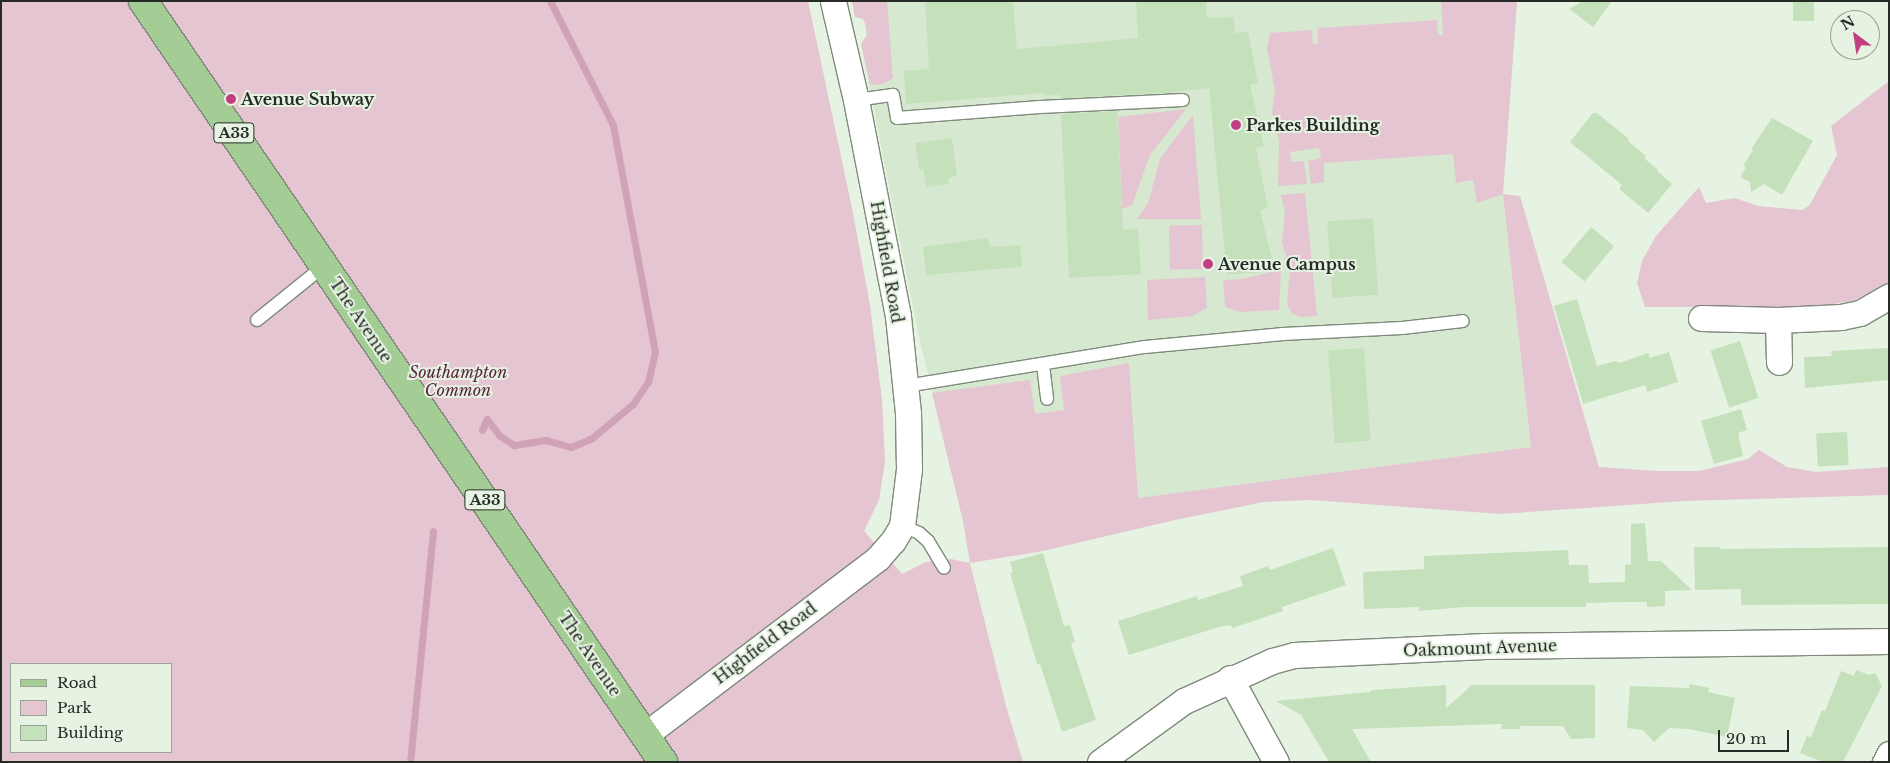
<!DOCTYPE html>
<html>
<head>
<meta charset="utf-8">
<style>
	body { margin:0 }
	#map { position:relative; width:1890px; height:763px; overflow:hidden; background:#e6f3e2; font-family:"Libre Baskerville",serif }
	div>[style] { position:absolute }
	.built>* { inset:0; background:#d7e8d1 }
	.green>* { inset:0; background:#e5c5d1; transform-origin:0 0 }
	.stream>* { height:7px; margin:-3.5px; padding:0 3.5px; transform-origin:3.5px; border-radius:3.5px; background:#cfa3b5 }
	.building>* { inset:0; background:#c5e1bc; transform-origin:0 0 }
	.roads { filter:drop-shadow(1px 0 #7f8a7b) drop-shadow(-1px 0 #7f8a7b) drop-shadow(0 1px #7f8a7b) drop-shadow(0 -1px #7f8a7b) }
	.lane>* { height:12px; margin:-6px; padding:0 6px; transform-origin:6px; border-radius:6px; background:#fff }
	.street>* { height:25px; margin:-12.5px; padding:0 12.5px; transform-origin:12.5px; border-radius:12.5px; background:#fff }
	.primary>* { height:28px; margin:-14px; padding:0 14px; transform-origin:14px; border-radius:14px; background:#a4cd95 }
	.dots>* { width:14px; height:14px; translate:-50% -50%; box-sizing:border-box; border:2px solid #e6f3e2; border-radius:50% }
	span { translate:-50% -50%; white-space:nowrap; text-align:center; line-height:1.15; -webkit-text-stroke:4px #e6f3e2; paint-order:stroke }
	.shield-label span { padding:1px 4px; background:#e6f3e2; border:1px solid; border-radius:4px; -webkit-text-stroke-width:0 }
	.shield-label { font-size:15px; color:#262b25; font-weight:700 }
	.poi-label { font-size:16px; color:#262b25; font-weight:700 }
	.left { translate:0 -50%; text-align:left }
	.street-label { font-size:16px; color:#262b25 }
	.park-label { font-size:16px; color:#5b243f; font-style:italic }
	.frame { position:absolute; inset:0; border:2px solid #262b25; pointer-events:none }
	.legend { position:absolute; left:10px; top:663px; width:162px; height:90px; box-sizing:border-box; background:#e6f3e2; border:1px solid #99a396; margin:0; padding:6px 9px; list-style:none; font-size:15px; color:#262b25 }
	.legend li { display:flex; align-items:center; gap:10px; height:25px }
	.legend b { width:25px; border:1px solid #99a396 }
	.north { position:absolute; left:1830px; top:10px; width:50px; height:50px; box-sizing:border-box; background:#e6f3e2; border:1px solid #99a396; border-radius:50%; rotate:329deg; font-size:14px; font-weight:700; line-height:20px; text-align:center; color:#262b25 }
	.north::after { content:''; display:block; margin:auto; width:18px; height:22px; background:#c23e83; clip-path:polygon(50% 0,100% 100%,50% 72%,0 100%) }
	.scale { position:absolute; left:1718px; top:730px; width:71px; height:22px; box-sizing:border-box; border:2px solid #262b25; border-top:0; padding-left:6px; font-size:15px; line-height:18px; white-space:nowrap; color:#262b25; -webkit-text-stroke:4px #e6f3e2; paint-order:stroke }
</style>
</head>
<body>
<div id="map">
	<div class="built">
		<i style="clip-path:polygon(852px 1px,1517px 1px,1503px 194px,1531px 447px,963px 521px,918px 333px,861px 44px,867px 35px,865px 23px,863px 19px,855px 17px)"></i>
	</div>
	<div class="green">
		<i style="clip-path:polygon(evenodd,1px 1px,808px 1px,852px 208px,870px 305px,882px 400px,885px 462px,879px 500px,864px 531px,902px 574px,926px 562px,951px 559px,970px 563px,963px 521px,932px 393px,1030px 380px,1035px 414px,1064px 410px,1060px 376px,1129px 363px,1138px 498px,1531px 447px,1503px 194px,1477px 203px,1473px 180px,1456px 183px,1453px 154px,1324px 163px,1324px 182px,1311px 184px,1308px 161px,1321px 158px,1319px 148px,1290px 152px,1292px 162px,1304px 161px,1307px 184px,1278px 186px,1279px 141px,1272px 113px,1275px 90px,1267px 49px,1270px 33px,1312px 30px,1313px 45px,1318px 44px,1318px 28px,1437px 20px,1438px 35px,1443px 35px,1441px 1px,1517px 1px,1503px 194px,1520px 196px,1599px 467px,1656px 471px,1699px 471px,1748px 459px,1759px 450px,1787px 467px,1816px 472px,1888px 467px,1889px 460px,1889px 495px,1684px 501px,1501px 514px,1311px 500px,1264px 502px,1175px 520px,1043px 551px,970px 563px,1006px 706px,1023px 762px,1px 762px,1px 1px,11px 664px,171px 664px,171px 752px,11px 752px,11px 664px)"></i>
		<i style="clip-path:polygon(852px 1px,887px 1px,893px 78px,885px 83px,877px 85px,870px 84px,861px 44px,867px 35px,865px 23px,863px 19px,855px 17px)"></i>
		<i style="clip-path:polygon(1889px 81px,1889px 282px,1853px 301px,1813px 307px,1645px 307px,1637px 283px,1642px 261px,1656px 236px,1699px 187px,1706px 203px,1735px 198px,1758px 206px,1802px 210px,1809px 206px,1837px 155px,1831px 126px)"></i>
		<i style="clip-path:polygon(1186px 109px,1150px 155px,1132px 205px,1122px 209px,1118px 117px)"></i>
		<i style="clip-path:polygon(1193px 115px,1201px 219px,1137px 219px,1148px 203px,1160px 159px)"></i>
		<i style="clip-path:polygon(1305px 193px,1317px 316px,1300px 317px,1292px 313px,1287px 305px,1290px 270px,1282px 242px,1285px 212px,1281px 195px)"></i>
		<i style="left:1202px;top:225px;width:44px;height:33px;rotate:89deg"></i>
		<i style="clip-path:polygon(1275px 271px,1281px 271px,1279px 310px,1241px 312px,1225px 307px,1223px 280px,1242px 279px)"></i>
		<i style="clip-path:polygon(1205px 277px,1207px 308px,1192px 316px,1148px 320px,1147px 280px)"></i>
	</div>
	<div class="stream">
		<i style="left:482px;top:430px;width:12px;rotate:-66deg"></i>
		<i style="left:487px;top:419px;width:21px;rotate:53deg"></i>
		<i style="left:500px;top:436px;width:17px;rotate:33deg"></i>
		<i style="left:514px;top:445px;width:32px;rotate:-9deg"></i>
		<i style="left:546px;top:440px;width:26px;rotate:16deg"></i>
		<i style="left:571px;top:447px;width:23px;rotate:-23deg"></i>
		<i style="left:592px;top:438px;width:53px;rotate:-39.7deg"></i>
		<i style="left:633px;top:404px;width:27px;rotate:-56deg"></i>
		<i style="left:648px;top:382px;width:31px;rotate:-77deg"></i>
		<i style="left:655px;top:352px;width:231px;rotate:-100.5deg"></i>
		<i style="left:613px;top:125px;width:139px;rotate:-116.9deg"></i>
		<i style="left:410px;top:762px;width:232px;rotate:-84.3deg"></i>
	</div>
	<div class="building">
		<i style="clip-path:polygon(925px 1px,1013px 1px,1017px 49px,1138px 38px,1136px 1px,1206px 1px,1207px 18px,1234px 17px,1235px 33px,1248px 32px,1258px 83px,1250px 85px,1264px 146px,1256px 148px,1268px 208px,1260px 210px,1275px 271px,1227px 275px,1209px 88px,1165px 93px,1060px 98px,1060px 95px,1044px 96px,1044px 93px,906px 104px,904px 71px,929px 69px)"></i>
		<i style="clip-path:polygon(1583px 1px,1612px 1px,1593px 27px,1569px 9px)"></i>
		<i style="left:1793px;top:1px;width:21px;height:20px"></i>
		<i style="clip-path:polygon(1117px 111px,1123px 230px,1138px 229px,1141px 274px,1069px 278px,1061px 114px)"></i>
		<i style="clip-path:polygon(1593px 113px,1597px 113px,1629px 139px,1628px 141px,1646px 156px,1644px 158px,1658px 170px,1657px 171px,1672px 184px,1648px 213px,1619px 189px,1622px 185px,1570px 142px)"></i>
		<i style="clip-path:polygon(1772px 118px,1813px 141px,1782px 195px,1764px 184px,1751px 192px,1750px 182px,1740px 177px,1746px 167px,1743px 166px,1753px 150px,1751px 149px)"></i>
		<i style="clip-path:polygon(952px 138px,957px 176px,948px 178px,949px 184px,926px 187px,923px 169px,919px 170px,915px 143px)"></i>
		<i style="left:1373px;top:218px;width:77px;height:46px;rotate:86deg"></i>
		<i style="left:1591px;top:227px;width:30px;height:46px;rotate:40deg"></i>
		<i style="clip-path:polygon(987px 238px,990px 247px,1020px 245px,1022px 267px,926px 275px,923px 247px)"></i>
		<i style="clip-path:polygon(1577px 299px,1597px 366px,1615px 361px,1619px 363px,1648px 353px,1650px 358px,1669px 352px,1678px 382px,1647px 392px,1645px 385px,1583px 404px,1554px 306px)"></i>
		<i style="left:1740px;top:341px;width:60px;height:31px;rotate:72deg"></i>
		<i style="left:1364px;top:348px;width:93px;height:36px;rotate:86deg"></i>
		<i style="clip-path:polygon(1889px 348px,1889px 380px,1805px 388px,1804px 357px,1832px 356px,1831px 351px)"></i>
		<i style="clip-path:polygon(1741px 409px,1747px 430px,1738px 433px,1743px 456px,1714px 464px,1701px 421px)"></i>
		<i style="left:1847px;top:432px;width:33px;height:31px;rotate:87deg"></i>
		<i style="clip-path:polygon(1645px 523px,1648px 561px,1661px 561px,1692px 590px,1665px 591px,1665px 606px,1647px 607px,1647px 602px,1624px 602px,1586px 603px,1586px 607px,1464px 607px,1419px 611px,1419px 607px,1364px 609px,1363px 572px,1424px 569px,1424px 556px,1568px 550px,1569px 565px,1588px 565px,1589px 583px,1625px 582px,1625px 565px,1631px 564px,1631px 524px)"></i>
		<i style="clip-path:polygon(1694px 547px,1720px 547px,1720px 549px,1889px 547px,1889px 604px,1741px 605px,1741px 589px,1695px 590px)"></i>
		<i style="clip-path:polygon(1333px 548px,1346px 585px,1282px 607px,1283px 611px,1254px 621px,1232px 628px,1231px 625px,1219px 627px,1129px 655px,1118px 621px,1197px 596px,1198px 600px,1243px 586px,1240px 576px,1268px 566px,1270px 570px)"></i>
		<i style="clip-path:polygon(1043px 553px,1064px 626px,1070px 625px,1075px 642px,1071px 644px,1096px 720px,1062px 732px,1040px 664px,1037px 664px,1010px 573px,1013px 572px,1010px 562px)"></i>
		<i style="clip-path:polygon(1856px 670px,1869px 675px,1875px 673px,1882px 686px,1843px 762px,1823px 762px,1800px 753px,1807px 736px,1811px 737px,1822px 710px,1825px 711px,1841px 671px,1854px 676px)"></i>
		<i style="clip-path:polygon(1690px 684px,1709px 688px,1708px 692px,1735px 698px,1727px 737px,1689px 729px,1669px 728px,1654px 742px,1643px 730px,1627px 728px,1630px 686px,1689px 688px)"></i>
		<i style="clip-path:polygon(1446px 685px,1446px 708px,1472px 685px,1595px 685px,1595px 738px,1571px 739px,1563px 726px,1520px 726px,1521px 729px,1501px 729px,1502px 724px,1352px 729px,1371px 762px,1329px 762px,1301px 715px,1276px 701px,1370px 692px,1372px 690px)"></i>
	</div>
	<div class="roads">
		<div class="lane">
			<i style="left:856px;top:100px;width:37px;rotate:-8deg"></i>
			<i style="left:893px;top:95px;width:23px;rotate:80deg"></i>
			<i style="left:897px;top:118px;width:143px;rotate:-4.4deg"></i>
			<i style="left:1040px;top:107px;width:143px;rotate:-2.8deg"></i>
			<i style="left:257px;top:320px;width:86px;rotate:-38.9deg"></i>
			<i style="left:1043px;top:365px;width:34px;rotate:83deg"></i>
			<i style="left:906px;top:386px;width:242px;rotate:-9.3deg"></i>
			<i style="left:1145px;top:347px;width:139px;rotate:-5.4deg"></i>
			<i style="left:1283px;top:334px;width:119px;rotate:-2.9deg"></i>
			<i style="left:1402px;top:328px;width:61px;rotate:-6.5deg"></i>
			<i style="left:902px;top:526px;width:18px;rotate:22deg"></i>
			<i style="left:919px;top:533px;width:12px;rotate:42deg"></i>
			<i style="left:928px;top:541px;width:31px;rotate:59deg"></i>
		</div>
		<div class="street">
			<i style="left:1701px;top:318px;width:77px;rotate:1.5deg"></i>
			<i style="left:1778px;top:320px;width:63px;rotate:-2.7deg"></i>
			<i style="left:1841px;top:317px;width:19px;rotate:-12deg"></i>
			<i style="left:1860px;top:313px;width:34px;rotate:-30deg"></i>
			<i style="left:1778px;top:320px;width:42px;rotate:88.6deg"></i>
			<i style="left:1230px;top:678px;width:96px;rotate:61.3deg"></i>
			<i style="left:645px;top:735px;width:293px;rotate:-37.2deg"></i>
			<i style="left:878px;top:558px;width:23px;rotate:-49deg"></i>
			<i style="left:893px;top:541px;width:17px;rotate:-59deg"></i>
			<i style="left:902px;top:526px;width:57px;rotate:-83deg"></i>
			<i style="left:909px;top:469px;width:56px;rotate:-91deg"></i>
			<i style="left:908px;top:413px;width:98px;rotate:-95.9deg"></i>
			<i style="left:898px;top:316px;width:220px;rotate:-101deg"></i>
			<i style="left:856px;top:100px;width:102px;rotate:-103.1deg"></i>
			<i style="left:1100px;top:762px;width:104px;rotate:-36deg"></i>
			<i style="left:1184px;top:701px;width:97px;rotate:-24.4deg"></i>
			<i style="left:1272px;top:661px;width:23px;rotate:-15deg"></i>
			<i style="left:1294px;top:655px;width:191px;rotate:-2.7deg"></i>
			<i style="left:1485px;top:646px;width:404px;rotate:-0.7deg"></i>
			<i style="left:1885px;top:762px;width:9px;rotate:-63deg"></i>
		</div>
		<div class="primary">
			<i style="left:143px;top:1px;width:922px;rotate:55.65deg"></i>
		</div>
	</div>
	<div class="dots">
		<i style="left:231px;top:99px;background:#c23e83"></i>
		<i style="left:1236px;top:125px;background:#c23e83"></i>
		<i style="left:1208px;top:264px;background:#c23e83"></i>
	</div>
	<div class="shield-label">
		<span style="left:234px;top:133px">A33</span>
		<span style="left:485px;top:500px">A33</span>
	</div>
	<div class="poi-label">
		<span class="left" style="left:241px;top:99px">Avenue Subway</span>
		<span class="left" style="left:1246px;top:125px">Parkes Building</span>
		<span class="left" style="left:1218px;top:264px">Avenue Campus</span>
	</div>
	<div class="street-label">
		<span style="left:887px;top:262px;rotate:80deg">Highfield Road</span>
		<span style="left:361px;top:320px;rotate:56deg">The Avenue</span>
		<span style="left:765px;top:643px;rotate:-37deg">Highfield Road</span>
		<span style="left:1480px;top:648px;rotate:-2deg">Oakmount Avenue</span>
		<span style="left:590px;top:654px;rotate:56deg">The Avenue</span>
	</div>
	<div class="park-label">
		<span style="left:458px;top:381px">Southampton<br>Common</span>
	</div>
	<div class="frame"></div>
	<ul class="legend">
	<li><b style="height:6px;background:#a4cd95"></b>Road</li>
	<li><b style="height:14px;background:#e5c5d1"></b>Park</li>
	<li><b style="height:14px;background:#c5e1bc"></b>Building</li>
	</ul>
	<div class="north">N</div>
	<div class="scale">20 m</div>
</div>
</body>
</html>
